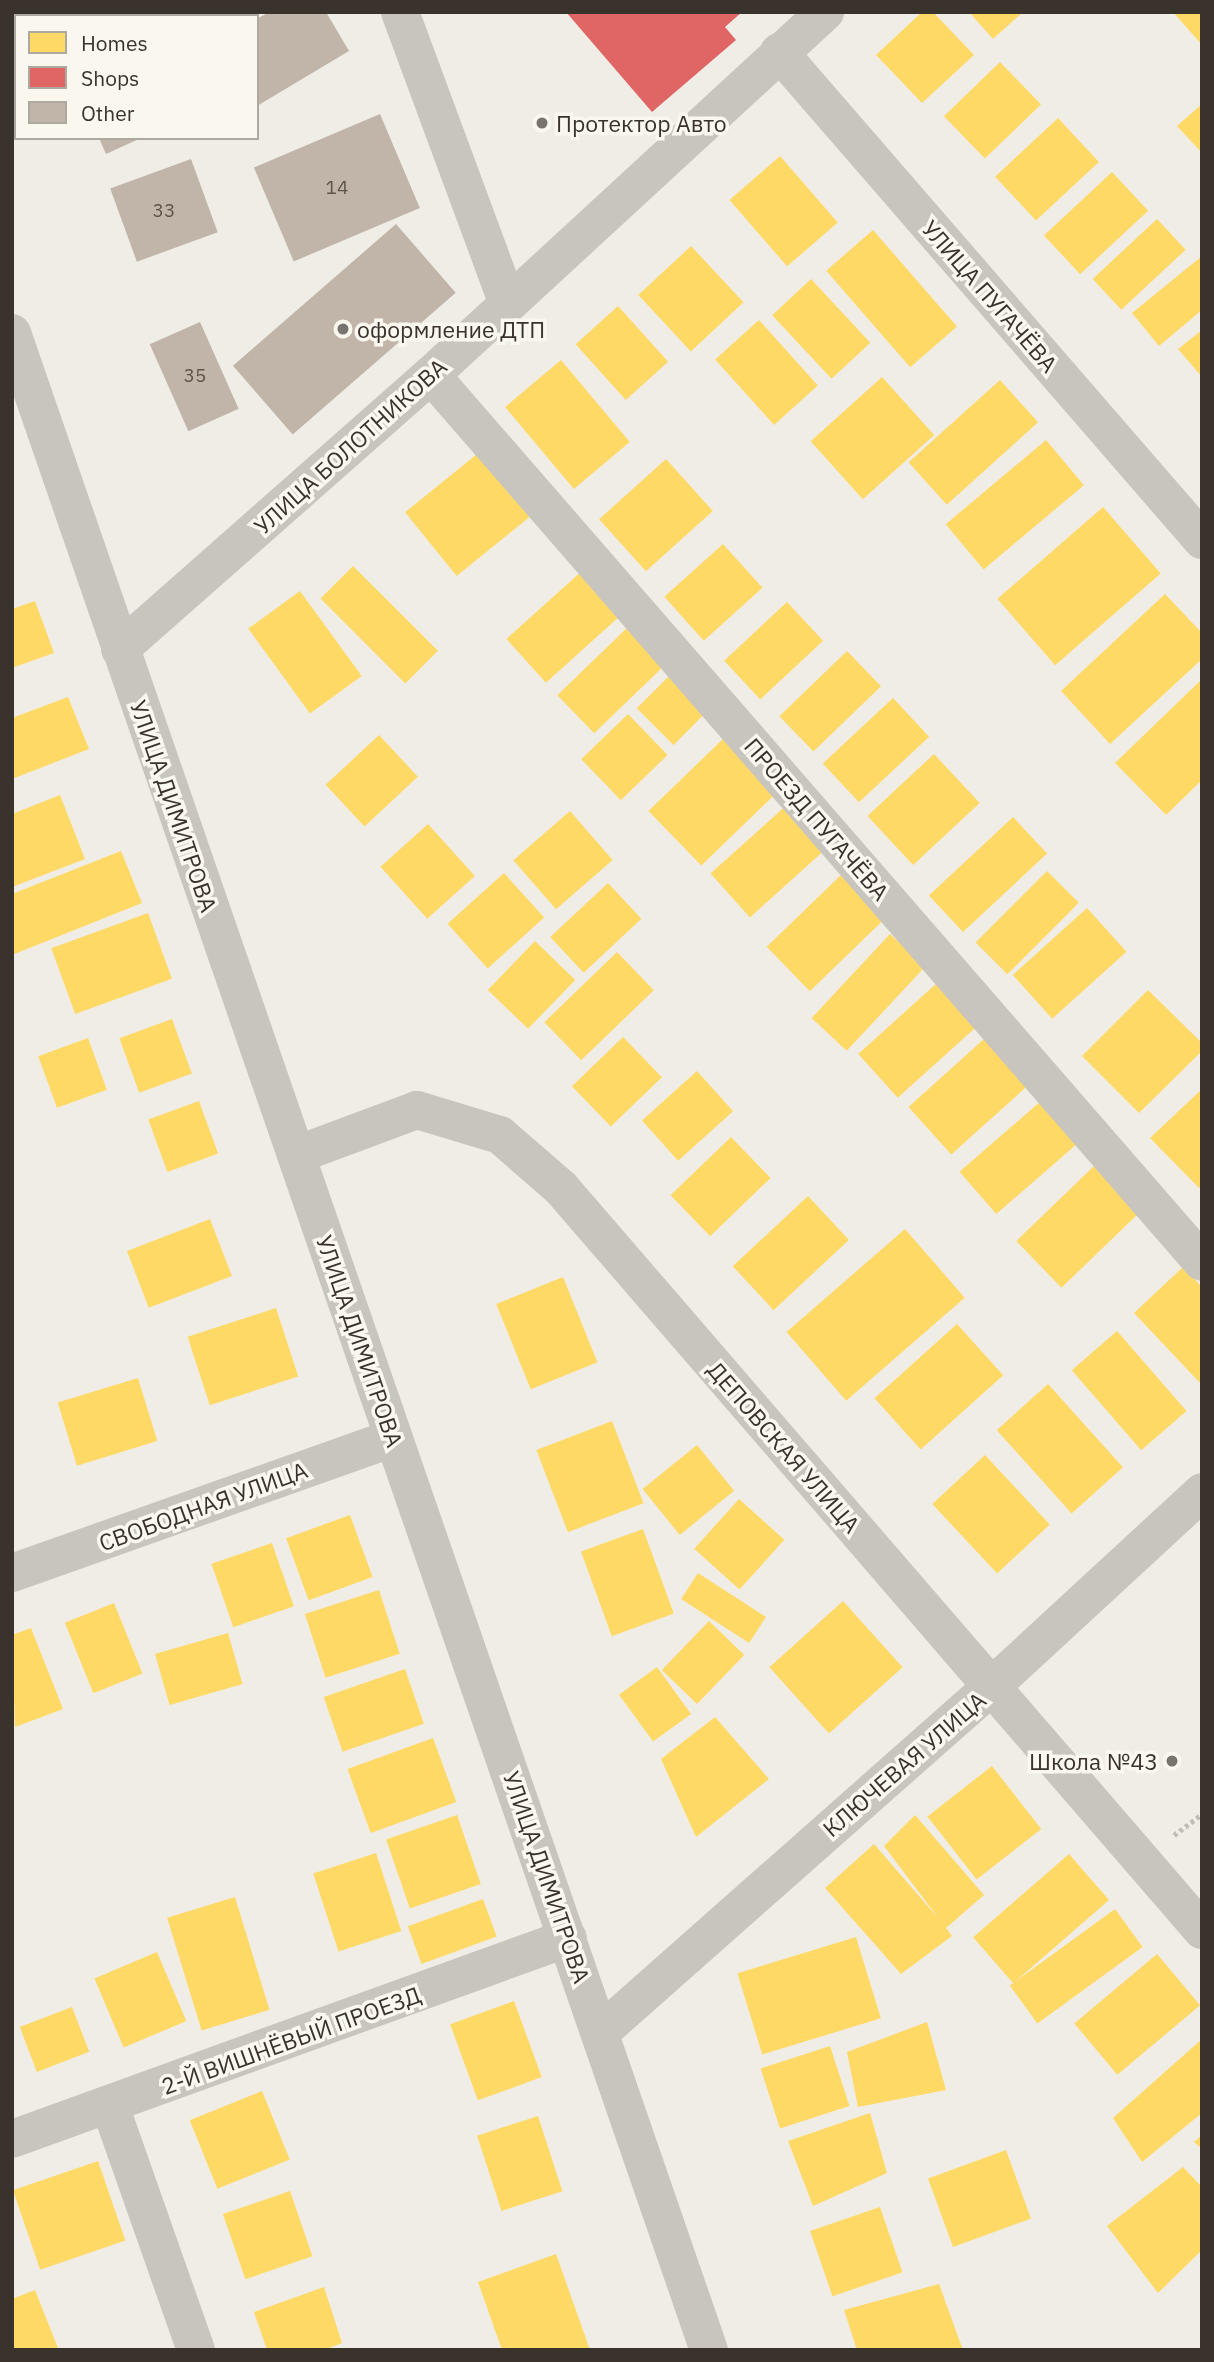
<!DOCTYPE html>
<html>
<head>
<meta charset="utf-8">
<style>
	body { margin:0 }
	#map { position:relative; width:1214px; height:2362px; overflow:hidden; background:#efede6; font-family:"IBM Plex Sans",sans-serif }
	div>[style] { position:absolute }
	.homes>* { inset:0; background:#ffd966; transform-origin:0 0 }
	.shops>* { inset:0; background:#e06666 }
	.building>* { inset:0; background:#c1b5a9; transform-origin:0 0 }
	.path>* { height:4.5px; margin-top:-2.25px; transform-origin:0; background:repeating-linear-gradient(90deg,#c1bdb6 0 3.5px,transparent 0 7px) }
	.minor>* { height:38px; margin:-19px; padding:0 19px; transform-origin:19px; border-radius:19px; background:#c8c4be }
	.dots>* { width:19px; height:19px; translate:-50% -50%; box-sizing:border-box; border:4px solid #faf7ef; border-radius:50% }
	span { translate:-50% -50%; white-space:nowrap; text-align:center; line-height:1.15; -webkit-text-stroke:7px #faf7ef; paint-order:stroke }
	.number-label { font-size:19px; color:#5c544b }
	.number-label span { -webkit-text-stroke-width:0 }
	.poi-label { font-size:23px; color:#3a332c }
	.left { translate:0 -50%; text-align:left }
	.right { translate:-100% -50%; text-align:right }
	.street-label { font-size:23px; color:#3a332c }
	.frame { position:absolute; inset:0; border:14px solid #3a332c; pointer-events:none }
	.legend { position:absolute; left:14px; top:14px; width:245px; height:126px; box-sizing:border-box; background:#faf7ef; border:2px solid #ada9a1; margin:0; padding:9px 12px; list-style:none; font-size:21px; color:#3a332c }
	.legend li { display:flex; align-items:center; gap:14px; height:35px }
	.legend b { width:35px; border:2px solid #ada9a1 }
</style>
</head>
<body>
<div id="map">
	<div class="homes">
		<i style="clip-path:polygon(922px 12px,933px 12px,974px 55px,922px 103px,876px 55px)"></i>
		<i style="clip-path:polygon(969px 12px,1023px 12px,993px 39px)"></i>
		<i style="clip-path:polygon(1173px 12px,1202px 12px,1202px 45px)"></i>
		<i style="left:1000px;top:62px;width:59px;height:78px;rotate:46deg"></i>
		<i style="clip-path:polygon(1202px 104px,1202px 153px,1177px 126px)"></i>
		<i style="left:1058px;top:118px;width:60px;height:86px;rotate:47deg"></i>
		<i style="left:780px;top:156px;width:88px;height:67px;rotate:49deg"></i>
		<i style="left:1112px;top:172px;width:53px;height:93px;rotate:47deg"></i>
		<i style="left:1157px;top:219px;width:42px;height:88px;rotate:47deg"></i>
		<i style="left:873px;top:230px;width:128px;height:62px;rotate:49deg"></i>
		<i style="left:691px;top:246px;width:77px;height:72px;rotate:47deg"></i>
		<i style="clip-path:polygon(1202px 256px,1202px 310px,1159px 346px,1132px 313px)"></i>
		<i style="left:811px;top:279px;width:87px;height:53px;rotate:47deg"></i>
		<i style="left:618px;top:306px;width:75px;height:57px;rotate:48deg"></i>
		<i style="left:759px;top:320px;width:88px;height:59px;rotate:48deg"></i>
		<i style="clip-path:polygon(1202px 330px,1202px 377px,1178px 349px)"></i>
		<i style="left:561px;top:360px;width:107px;height:73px;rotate:50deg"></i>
		<i style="left:882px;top:377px;width:78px;height:96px;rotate:48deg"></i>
		<i style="left:1000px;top:380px;width:57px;height:123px;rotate:48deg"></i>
		<i style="left:1046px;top:440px;width:59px;height:131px;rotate:50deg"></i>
		<i style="left:482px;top:450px;width:82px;height:99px;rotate:51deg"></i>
		<i style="left:666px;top:459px;width:70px;height:90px;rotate:48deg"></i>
		<i style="left:1103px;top:507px;width:88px;height:140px;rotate:49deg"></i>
		<i style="left:723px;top:544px;width:59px;height:79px;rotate:48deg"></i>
		<i style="left:353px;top:566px;width:120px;height:46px;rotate:45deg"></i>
		<i style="left:583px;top:570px;width:59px;height:103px;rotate:48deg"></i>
		<i style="left:300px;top:591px;width:105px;height:64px;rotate:54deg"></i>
		<i style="clip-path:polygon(1165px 594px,1202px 633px,1202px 659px,1110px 744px,1061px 691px)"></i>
		<i style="clip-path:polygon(35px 601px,54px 653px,12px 668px,12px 609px)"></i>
		<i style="left:787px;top:602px;width:53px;height:86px;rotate:47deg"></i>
		<i style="left:630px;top:625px;width:53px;height:101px;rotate:46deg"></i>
		<i style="left:847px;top:651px;width:49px;height:94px;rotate:46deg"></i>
		<i style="left:670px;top:675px;width:52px;height:47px;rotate:45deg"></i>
		<i style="clip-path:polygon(1202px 679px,1202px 780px,1166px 815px,1115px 763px)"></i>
		<i style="clip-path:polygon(68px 697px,89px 749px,12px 779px,12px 718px)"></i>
		<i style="left:893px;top:698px;width:53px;height:96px;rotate:47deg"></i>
		<i style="left:628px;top:714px;width:57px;height:65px;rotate:46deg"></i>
		<i style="left:379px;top:735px;width:57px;height:73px;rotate:47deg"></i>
		<i style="left:724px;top:738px;width:76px;height:105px;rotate:46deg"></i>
		<i style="left:934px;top:754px;width:67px;height:91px;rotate:47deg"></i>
		<i style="clip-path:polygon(60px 795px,85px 859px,12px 887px,12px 814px)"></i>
		<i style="left:790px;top:802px;width:59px;height:107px;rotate:48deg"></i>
		<i style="left:570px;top:811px;width:65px;height:75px;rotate:49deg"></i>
		<i style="left:1013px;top:817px;width:50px;height:115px;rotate:47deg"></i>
		<i style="left:428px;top:824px;width:70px;height:64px;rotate:48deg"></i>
		<i style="clip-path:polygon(121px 851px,142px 903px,12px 955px,12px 894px)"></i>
		<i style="left:1047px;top:871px;width:45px;height:101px;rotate:45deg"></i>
		<i style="left:504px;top:873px;width:60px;height:76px;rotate:48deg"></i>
		<i style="left:843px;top:873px;width:62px;height:106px;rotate:46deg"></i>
		<i style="left:608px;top:883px;width:49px;height:79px;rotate:47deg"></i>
		<i style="left:1087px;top:908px;width:59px;height:100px;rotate:48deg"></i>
		<i style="left:148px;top:913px;width:70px;height:103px;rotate:70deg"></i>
		<i style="left:890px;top:934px;width:48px;height:115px;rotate:43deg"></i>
		<i style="left:535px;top:941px;width:56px;height:68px;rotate:44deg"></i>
		<i style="left:617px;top:952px;width:53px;height:101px;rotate:46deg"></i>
		<i style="left:937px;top:983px;width:59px;height:106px;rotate:48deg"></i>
		<i style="clip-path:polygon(1148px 990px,1202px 1043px,1202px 1051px,1139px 1113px,1082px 1056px)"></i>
		<i style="left:172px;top:1019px;width:58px;height:56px;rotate:70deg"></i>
		<i style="left:623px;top:1037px;width:56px;height:71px;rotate:46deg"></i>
		<i style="left:88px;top:1038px;width:55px;height:53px;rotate:70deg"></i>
		<i style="left:985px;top:1038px;width:64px;height:103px;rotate:48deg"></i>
		<i style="left:697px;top:1071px;width:54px;height:74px;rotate:48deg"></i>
		<i style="clip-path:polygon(1202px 1089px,1202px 1185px,1199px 1188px,1150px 1138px)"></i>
		<i style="left:199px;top:1101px;width:56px;height:54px;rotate:70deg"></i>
		<i style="left:1041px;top:1101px;width:56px;height:108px;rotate:49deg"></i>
		<i style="left:731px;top:1137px;width:57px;height:84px;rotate:46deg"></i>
		<i style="left:1094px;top:1166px;width:65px;height:108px;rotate:46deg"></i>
		<i style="left:808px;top:1196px;width:60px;height:103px;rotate:47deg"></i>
		<i style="left:210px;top:1219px;width:61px;height:89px;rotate:69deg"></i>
		<i style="left:905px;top:1229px;width:91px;height:157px;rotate:49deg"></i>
		<i style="clip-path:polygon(1183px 1267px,1202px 1287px,1202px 1385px,1134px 1313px)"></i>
		<i style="left:563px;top:1277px;width:92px;height:72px;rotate:68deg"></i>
		<i style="left:276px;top:1308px;width:72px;height:93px;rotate:72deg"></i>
		<i style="left:957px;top:1324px;width:69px;height:111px;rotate:48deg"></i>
		<i style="left:1117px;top:1331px;width:106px;height:60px;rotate:49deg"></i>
		<i style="left:138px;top:1378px;width:66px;height:84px;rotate:73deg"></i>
		<i style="left:1048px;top:1384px;width:112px;height:69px;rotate:48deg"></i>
		<i style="left:612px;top:1421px;width:88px;height:81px;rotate:69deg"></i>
		<i style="left:697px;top:1445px;width:59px;height:70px;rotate:51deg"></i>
		<i style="left:985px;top:1455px;width:95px;height:72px;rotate:47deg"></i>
		<i style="left:739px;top:1499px;width:61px;height:67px;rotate:42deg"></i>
		<i style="left:350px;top:1515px;width:66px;height:68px;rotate:70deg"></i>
		<i style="left:643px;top:1529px;width:90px;height:66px;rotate:70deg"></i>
		<i style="left:272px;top:1543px;width:67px;height:64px;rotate:71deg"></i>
		<i style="left:698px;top:1573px;width:81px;height:31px;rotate:33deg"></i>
		<i style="left:379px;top:1590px;width:67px;height:78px;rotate:72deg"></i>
		<i style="left:843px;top:1601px;width:89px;height:99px;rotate:48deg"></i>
		<i style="left:114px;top:1603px;width:76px;height:53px;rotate:68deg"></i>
		<i style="left:709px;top:1621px;width:49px;height:68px;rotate:44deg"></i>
		<i style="clip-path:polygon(31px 1628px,63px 1709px,15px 1727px,12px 1635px)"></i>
		<i style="left:228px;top:1633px;width:53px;height:76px;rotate:74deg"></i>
		<i style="left:657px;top:1667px;width:58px;height:47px;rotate:54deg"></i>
		<i style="left:405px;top:1669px;width:58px;height:86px;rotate:71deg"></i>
		<i style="clip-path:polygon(715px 1717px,769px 1779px,696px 1837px,661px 1759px)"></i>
		<i style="left:433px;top:1738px;width:68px;height:91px;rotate:70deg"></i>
		<i style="left:992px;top:1766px;width:80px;height:82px;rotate:52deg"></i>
		<i style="left:457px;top:1815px;width:73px;height:75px;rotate:71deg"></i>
		<i style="clip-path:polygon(915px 1815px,984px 1895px,946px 1928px,952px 1936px,901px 1974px,825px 1888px,874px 1844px,939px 1919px,884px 1846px)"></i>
		<i style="left:376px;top:1853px;width:82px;height:66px;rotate:72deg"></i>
		<i style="left:1069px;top:1854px;width:61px;height:127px;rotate:49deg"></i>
		<i style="left:235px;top:1897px;width:118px;height:71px;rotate:73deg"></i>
		<i style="left:483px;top:1899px;width:40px;height:80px;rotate:70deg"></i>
		<i style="left:1115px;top:1909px;width:47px;height:130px;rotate:54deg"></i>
		<i style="left:856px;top:1937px;width:85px;height:124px;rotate:73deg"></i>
		<i style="left:157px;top:1952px;width:75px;height:68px;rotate:67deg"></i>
		<i style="left:1157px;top:1954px;width:67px;height:108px;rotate:50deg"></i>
		<i style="left:514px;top:2001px;width:81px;height:68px;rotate:70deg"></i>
		<i style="left:72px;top:2007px;width:48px;height:56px;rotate:69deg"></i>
		<i style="clip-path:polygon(927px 2022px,946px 2090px,858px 2107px,847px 2052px)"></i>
		<i style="clip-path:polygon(1202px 2039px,1202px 2113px,1142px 2162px,1113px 2118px)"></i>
		<i style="left:830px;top:2046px;width:63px;height:73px;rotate:72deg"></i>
		<i style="left:262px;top:2091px;width:74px;height:78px;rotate:68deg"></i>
		<i style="clip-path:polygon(870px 2113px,887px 2173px,813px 2206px,788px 2141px)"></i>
		<i style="left:538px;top:2116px;width:79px;height:64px;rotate:72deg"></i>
		<i style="clip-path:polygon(1202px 2135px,1202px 2149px,1194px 2142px)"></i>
		<i style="left:1006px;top:2150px;width:73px;height:83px;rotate:70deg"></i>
		<i style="left:98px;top:2161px;width:84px;height:90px;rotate:71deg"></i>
		<i style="clip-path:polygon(1183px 2167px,1202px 2187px,1202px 2250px,1158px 2293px,1107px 2226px)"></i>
		<i style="left:290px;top:2191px;width:69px;height:71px;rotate:71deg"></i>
		<i style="left:880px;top:2207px;width:69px;height:74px;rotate:71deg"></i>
		<i style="clip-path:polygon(556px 2254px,590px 2350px,502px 2350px,478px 2282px)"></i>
		<i style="clip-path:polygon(939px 2284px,963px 2350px,857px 2350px,844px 2310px)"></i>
		<i style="clip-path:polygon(324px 2287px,342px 2343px,324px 2350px,267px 2350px,254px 2312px)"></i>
		<i style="clip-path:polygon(35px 2290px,58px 2348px,12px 2350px,12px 2299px)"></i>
	</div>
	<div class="shops">
		<i style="clip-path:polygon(566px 12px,742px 12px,725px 27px,736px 40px,652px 112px)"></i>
	</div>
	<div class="building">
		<i style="left:55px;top:12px;width:100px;height:4px"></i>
		<i style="clip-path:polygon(269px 12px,326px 12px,349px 51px,257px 106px,257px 19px)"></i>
		<i style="left:380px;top:114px;width:102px;height:137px;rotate:67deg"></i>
		<i style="clip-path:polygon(99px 138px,141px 138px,106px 154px)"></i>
		<i style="left:191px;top:159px;width:78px;height:86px;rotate:70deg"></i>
		<i style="left:396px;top:224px;width:91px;height:216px;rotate:49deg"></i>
		<i style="left:200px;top:322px;width:95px;height:55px;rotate:66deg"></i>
	</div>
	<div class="path">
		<i style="left:1174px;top:1835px;width:35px;rotate:-37deg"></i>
	</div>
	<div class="minor">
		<i style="left:400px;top:12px;width:309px;rotate:69.7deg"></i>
		<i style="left:779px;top:52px;width:646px;rotate:49.08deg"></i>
		<i style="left:12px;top:333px;width:2134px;rotate:70.94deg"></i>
		<i style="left:431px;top:375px;width:1175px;rotate:49deg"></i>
		<i style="left:120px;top:649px;width:414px;rotate:-41.4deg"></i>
		<i style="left:431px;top:375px;width:536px;rotate:-42.65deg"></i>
		<i style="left:296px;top:1155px;width:129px;rotate:-20.4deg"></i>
		<i style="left:417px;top:1110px;width:87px;rotate:16.8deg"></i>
		<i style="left:500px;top:1135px;width:81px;rotate:41deg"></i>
		<i style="left:561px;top:1188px;width:981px;rotate:49.18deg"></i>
		<i style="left:12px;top:1573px;width:404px;rotate:-19.5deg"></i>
		<i style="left:602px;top:2031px;width:519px;rotate:-41.49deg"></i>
		<i style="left:991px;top:1687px;width:287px;rotate:-42.7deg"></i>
		<i style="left:110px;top:2106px;width:259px;rotate:70.6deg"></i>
		<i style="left:12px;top:2139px;width:591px;rotate:-19.88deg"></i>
	</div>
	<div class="dots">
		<i style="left:542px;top:123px;background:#79746d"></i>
		<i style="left:343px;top:329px;background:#79746d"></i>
		<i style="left:1172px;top:1761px;background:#79746d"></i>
	</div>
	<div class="number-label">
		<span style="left:337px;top:188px">14</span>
		<span style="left:164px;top:211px">33</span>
		<span style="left:195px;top:376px">35</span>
	</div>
	<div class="poi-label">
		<span class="left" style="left:556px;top:123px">Протектор Авто</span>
		<span class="left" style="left:357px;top:329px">оформление ДТП</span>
		<span class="right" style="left:1158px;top:1761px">Школа №43</span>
	</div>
	<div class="street-label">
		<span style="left:990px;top:296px;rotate:49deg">УЛИЦА ПУГАЧЁВА</span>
		<span style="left:350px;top:446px;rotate:-42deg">УЛИЦА БОЛОТНИКОВА</span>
		<span style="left:174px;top:806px;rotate:71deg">УЛИЦА ДИМИТРОВА</span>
		<span style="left:817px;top:819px;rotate:49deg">ПРОЕЗД ПУГАЧЁВА</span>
		<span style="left:360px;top:1341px;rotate:71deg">УЛИЦА ДИМИТРОВА</span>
		<span style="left:784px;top:1447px;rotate:49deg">ДЕПОВСКАЯ УЛИЦА</span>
		<span style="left:203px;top:1506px;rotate:-20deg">СВОБОДНАЯ УЛИЦА</span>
		<span style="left:904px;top:1764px;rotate:-41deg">КЛЮЧЕВАЯ УЛИЦА</span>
		<span style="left:547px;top:1877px;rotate:71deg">УЛИЦА ДИМИТРОВА</span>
		<span style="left:291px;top:2040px;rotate:-20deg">2-Й ВИШНЁВЫЙ ПРОЕЗД</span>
	</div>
	<div class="frame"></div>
	<ul class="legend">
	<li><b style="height:19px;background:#ffd966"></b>Homes</li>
	<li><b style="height:19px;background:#e06666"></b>Shops</li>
	<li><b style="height:19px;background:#c1b5a9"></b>Other</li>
	</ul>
</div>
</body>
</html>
